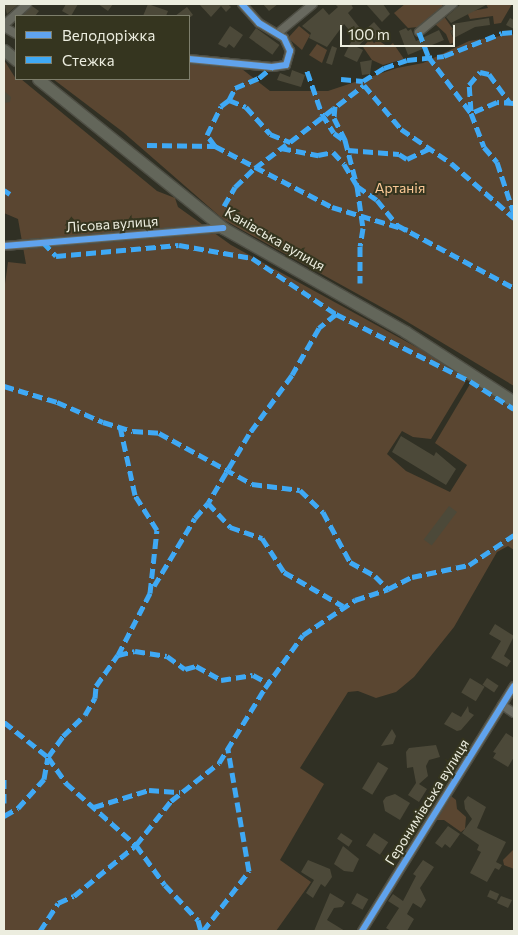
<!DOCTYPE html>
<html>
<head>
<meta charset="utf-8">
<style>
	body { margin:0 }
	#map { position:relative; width:518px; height:935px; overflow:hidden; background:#303024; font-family:Commissioner,sans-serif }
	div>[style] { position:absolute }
	.green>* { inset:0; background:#5a4631 }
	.building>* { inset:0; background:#4c4939; transform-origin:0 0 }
	.roads { filter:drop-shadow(1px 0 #4e4e44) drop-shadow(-1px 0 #4e4e44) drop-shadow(0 1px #4e4e44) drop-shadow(0 -1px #4e4e44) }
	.minor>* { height:8px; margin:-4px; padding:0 4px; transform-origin:4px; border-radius:4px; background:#68695f }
	.primary>* { height:11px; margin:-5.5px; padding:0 5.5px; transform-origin:5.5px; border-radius:5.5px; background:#63665a }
	.quiet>* { height:5px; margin-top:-2.5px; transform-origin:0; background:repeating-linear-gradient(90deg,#3fa9f5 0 10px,transparent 0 15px) }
	.cycleway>* { height:6px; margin:-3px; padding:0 3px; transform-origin:3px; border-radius:3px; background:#60a3ed }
	span { translate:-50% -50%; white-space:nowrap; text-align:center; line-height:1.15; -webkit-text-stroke:4px #35351f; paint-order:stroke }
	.park-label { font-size:14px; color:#fbc996 }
	.street-label { font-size:14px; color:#eceddf }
	.frame { position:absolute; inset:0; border:5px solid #eceddf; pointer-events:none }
	.legend { position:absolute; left:15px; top:15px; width:175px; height:65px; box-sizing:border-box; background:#35351f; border:1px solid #7e7f6c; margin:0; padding:6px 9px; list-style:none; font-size:15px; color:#eceddf }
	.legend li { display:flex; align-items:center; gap:10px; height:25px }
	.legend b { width:25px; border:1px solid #7e7f6c }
	.scale { position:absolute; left:340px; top:25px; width:115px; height:22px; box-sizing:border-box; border:2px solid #eceddf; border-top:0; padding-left:6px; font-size:15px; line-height:18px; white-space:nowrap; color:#eceddf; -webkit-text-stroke:4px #35351f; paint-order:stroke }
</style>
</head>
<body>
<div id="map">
	<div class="green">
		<i style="clip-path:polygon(405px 4px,441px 4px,443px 6px,418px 27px,408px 28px,394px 13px)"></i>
		<i style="clip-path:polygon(486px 4px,512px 4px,501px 23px,494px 24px,493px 16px,470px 19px,467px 12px,488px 8px)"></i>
		<i style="clip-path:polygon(443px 15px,453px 29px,450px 31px,455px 42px,450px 44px,446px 34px,434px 23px)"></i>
		<i style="clip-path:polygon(299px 26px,310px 35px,302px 50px,288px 38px)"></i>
		<i style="clip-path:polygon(514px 34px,514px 386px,401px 318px,224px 220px,123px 132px,53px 79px,189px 79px,189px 61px,233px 62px,270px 91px,328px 91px,397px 68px,423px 63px,469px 41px)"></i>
		<i style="clip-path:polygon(370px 39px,374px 43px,378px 40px,388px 47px,393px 43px,404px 59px,383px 65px,372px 60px,363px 47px)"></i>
		<i style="clip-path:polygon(317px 44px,327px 50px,322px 63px,309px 55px)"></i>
		<i style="clip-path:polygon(4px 60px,16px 79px,21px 79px,157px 191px,175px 198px,178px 207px,231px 245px,469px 376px,431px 439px,413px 437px,402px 431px,387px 454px,406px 471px,450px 492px,467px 465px,435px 443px,473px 379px,514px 406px,514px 550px,508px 546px,497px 552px,454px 627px,414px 677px,396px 692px,376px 698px,358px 691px,348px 692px,300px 768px,324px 784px,280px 860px,311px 882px,276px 931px,4px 931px,4px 291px,8px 262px,26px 264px,18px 219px,4px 213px)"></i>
		<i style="clip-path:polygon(451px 796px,456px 800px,457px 809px,466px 817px,465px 829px,461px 832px,444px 820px,436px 820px)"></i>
		<i style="clip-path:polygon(514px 849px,514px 869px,504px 865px,503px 860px)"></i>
	</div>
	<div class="building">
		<i style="clip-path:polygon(4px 4px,19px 4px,7px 14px)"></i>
		<i style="clip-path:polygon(66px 4px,78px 4px,71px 16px,62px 11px)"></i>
		<i style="clip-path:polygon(98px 4px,113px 4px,108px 11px)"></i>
		<i style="clip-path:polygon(148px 4px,168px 11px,166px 16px,143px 16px)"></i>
		<i style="clip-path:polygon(199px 4px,228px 4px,231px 7px,226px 12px,221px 6px,211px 17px)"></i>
		<i style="clip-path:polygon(263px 4px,278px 4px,269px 11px)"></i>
		<i style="clip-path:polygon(335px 4px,351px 4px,353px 8px,348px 13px,363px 32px,374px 22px,388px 38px,382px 42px,378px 36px,374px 40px,370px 35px,357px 47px,363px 50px,357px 62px,344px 56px,354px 36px,344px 24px,327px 47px,309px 38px,311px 33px,302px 26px,323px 8px,329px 15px,338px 7px)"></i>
		<i style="clip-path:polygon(366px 4px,383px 4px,390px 14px,382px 22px)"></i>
		<i style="clip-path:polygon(461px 4px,488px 4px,451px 23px,446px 17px)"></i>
		<i style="clip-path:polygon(32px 6px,39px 11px,35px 16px,22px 16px)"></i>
		<i style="clip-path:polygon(187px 7px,193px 15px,189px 18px,175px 16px)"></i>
		<i style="clip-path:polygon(489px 18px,490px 25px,475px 27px,454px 38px,450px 31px,454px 29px,452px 24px)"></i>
		<i style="clip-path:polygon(510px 18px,514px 20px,514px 29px,506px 25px)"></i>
		<i style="clip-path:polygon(230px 26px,243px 35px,234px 48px,229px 44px,226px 48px,218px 44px)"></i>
		<i style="left:256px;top:28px;width:29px;height:12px;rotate:36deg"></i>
		<i style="clip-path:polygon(406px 28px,408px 31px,411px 29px,416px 41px,439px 30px,444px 40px,408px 55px,399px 31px)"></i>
		<i style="clip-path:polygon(332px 46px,337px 48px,332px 65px,326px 63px)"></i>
		<i style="clip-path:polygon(372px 60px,370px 74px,362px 75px,360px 62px)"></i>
		<i style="clip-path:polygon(292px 70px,305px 75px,301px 87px,277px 80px,280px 73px,290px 77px)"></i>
		<i style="clip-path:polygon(4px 91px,11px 97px,10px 102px,4px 103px)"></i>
		<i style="clip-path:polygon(401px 436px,434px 456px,436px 452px,456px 469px,446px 485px,392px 452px)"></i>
		<i style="left:449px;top:506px;width:10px;height:42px;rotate:37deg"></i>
		<i style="clip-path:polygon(495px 624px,514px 636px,504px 656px,511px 661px,507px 667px,491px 658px,501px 641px,489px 634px)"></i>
		<i style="left:470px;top:678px;width:17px;height:17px;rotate:31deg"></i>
		<i style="left:487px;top:678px;width:14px;height:8px;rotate:34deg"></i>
		<i style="clip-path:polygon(468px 706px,469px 712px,474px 715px,461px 730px,457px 731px,444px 724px,452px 712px,461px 717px)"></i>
		<i style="clip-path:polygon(392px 729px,396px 736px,393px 744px,381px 746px)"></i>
		<i style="clip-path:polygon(506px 733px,514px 738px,514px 757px,508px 767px,493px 758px,496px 753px,493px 752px)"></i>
		<i style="clip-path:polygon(436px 745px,440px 757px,429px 760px,426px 766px,428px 776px,419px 784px,427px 789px,419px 802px,408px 795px,416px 783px,413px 767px,407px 768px,406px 752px,409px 748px)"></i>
		<i style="left:378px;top:762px;width:12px;height:31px;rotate:31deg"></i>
		<i style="clip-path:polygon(395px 794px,410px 803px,400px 820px,385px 811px,383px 801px,386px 797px)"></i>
		<i style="clip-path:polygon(468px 796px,486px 807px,477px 828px,506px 842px,496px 862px,502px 865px,499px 870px,495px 868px,487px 882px,470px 873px,481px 852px,477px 850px,479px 845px,462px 833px,472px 819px,465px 809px,464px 801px)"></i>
		<i style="clip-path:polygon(448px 826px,460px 834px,450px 848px,445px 844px,442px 848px,435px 843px)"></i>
		<i style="left:341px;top:833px;width:14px;height:7px;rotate:34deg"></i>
		<i style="left:374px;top:833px;width:17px;height:15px;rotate:33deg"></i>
		<i style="clip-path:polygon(343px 846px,359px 859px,353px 872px,344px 871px,334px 864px)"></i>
		<i style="clip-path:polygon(308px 860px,330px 869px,332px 877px,325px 887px,321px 884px,313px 898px,306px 893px,314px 880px,301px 872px)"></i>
		<i style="clip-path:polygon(423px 860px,434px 867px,420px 888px,426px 900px,421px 908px,413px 903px,407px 914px,414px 919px,407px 931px,391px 931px,386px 928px,399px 908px,388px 901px,393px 894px,403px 901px,416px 876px,413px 874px)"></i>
		<i style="left:490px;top:890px;width:10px;height:7px;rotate:24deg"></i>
		<i style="clip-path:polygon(330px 893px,345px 902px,342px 907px,334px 908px,327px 920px,345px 931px,314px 931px)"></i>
		<i style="left:357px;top:893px;width:13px;height:12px;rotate:29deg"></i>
		<i style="clip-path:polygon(501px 896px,512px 900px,508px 908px,497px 903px)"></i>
	</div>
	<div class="roads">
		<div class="minor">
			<i style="left:4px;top:25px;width:31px;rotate:-42deg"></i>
			<i style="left:4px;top:27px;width:14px;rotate:30deg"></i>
			<i style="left:419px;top:32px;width:44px;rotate:-39.5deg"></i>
			<i style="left:278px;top:33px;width:45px;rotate:-39.6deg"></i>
			<i style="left:189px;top:59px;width:83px;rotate:5.5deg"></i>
			<i style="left:272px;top:67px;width:14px;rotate:-8deg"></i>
			<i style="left:286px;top:65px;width:15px;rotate:-74deg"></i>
			<i style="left:290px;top:51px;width:14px;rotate:-115deg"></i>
			<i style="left:284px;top:38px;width:29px;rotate:-149deg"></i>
			<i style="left:259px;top:23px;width:25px;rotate:-132deg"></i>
			<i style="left:4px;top:246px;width:220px;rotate:-4.7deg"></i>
			<i style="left:502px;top:705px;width:14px;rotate:34deg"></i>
			<i style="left:362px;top:931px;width:288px;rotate:-58.2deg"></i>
		</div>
		<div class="primary">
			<i style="left:4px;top:50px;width:16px;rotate:40deg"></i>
			<i style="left:38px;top:79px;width:238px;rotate:38.8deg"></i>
			<i style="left:223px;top:228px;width:210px;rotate:29.6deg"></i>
			<i style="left:406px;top:332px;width:129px;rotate:32.9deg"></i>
		</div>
	</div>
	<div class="quiet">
		<i style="left:419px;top:32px;width:26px;rotate:69deg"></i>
		<i style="left:428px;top:56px;width:71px;rotate:53deg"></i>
		<i style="left:307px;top:71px;width:46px;rotate:70.8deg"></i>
		<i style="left:322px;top:114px;width:22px;rotate:58deg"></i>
		<i style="left:334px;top:133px;width:14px;rotate:36deg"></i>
		<i style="left:341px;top:79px;width:22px;rotate:5deg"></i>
		<i style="left:363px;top:81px;width:25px;rotate:-32deg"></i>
		<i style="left:384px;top:68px;width:24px;rotate:-19deg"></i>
		<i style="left:407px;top:60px;width:37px;rotate:-6deg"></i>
		<i style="left:444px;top:56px;width:62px;rotate:-21.6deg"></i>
		<i style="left:502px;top:33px;width:12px;rotate:-5deg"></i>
		<i style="left:229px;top:100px;width:18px;rotate:22deg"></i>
		<i style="left:246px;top:107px;width:36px;rotate:48deg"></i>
		<i style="left:270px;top:134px;width:22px;rotate:22deg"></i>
		<i style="left:290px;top:142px;width:93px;rotate:-37.6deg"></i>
		<i style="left:364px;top:85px;width:57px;rotate:49.9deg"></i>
		<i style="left:401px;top:129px;width:60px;rotate:34.2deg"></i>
		<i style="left:451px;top:163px;width:84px;rotate:41.1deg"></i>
		<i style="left:514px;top:103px;width:17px;rotate:-177deg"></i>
		<i style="left:497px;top:102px;width:28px;rotate:157deg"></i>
		<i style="left:471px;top:113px;width:36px;rotate:69deg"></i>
		<i style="left:484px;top:147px;width:20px;rotate:49deg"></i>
		<i style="left:497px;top:162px;width:55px;rotate:71.9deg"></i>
		<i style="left:335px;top:106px;width:12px;rotate:95deg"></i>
		<i style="left:334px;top:118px;width:25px;rotate:63deg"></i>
		<i style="left:345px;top:140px;width:48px;rotate:75.4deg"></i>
		<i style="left:357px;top:186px;width:24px;rotate:35deg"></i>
		<i style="left:377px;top:200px;width:32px;rotate:51deg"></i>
		<i style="left:397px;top:225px;width:133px;rotate:28.3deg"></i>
		<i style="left:471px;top:111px;width:26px;rotate:-94deg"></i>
		<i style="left:469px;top:85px;width:17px;rotate:-50deg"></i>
		<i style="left:480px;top:72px;width:9px;rotate:13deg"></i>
		<i style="left:489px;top:74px;width:36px;rotate:54deg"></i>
		<i style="left:147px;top:145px;width:68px;rotate:0.8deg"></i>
		<i style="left:215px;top:146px;width:132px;rotate:27.5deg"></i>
		<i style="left:332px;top:207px;width:79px;rotate:16.8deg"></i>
		<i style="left:215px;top:146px;width:14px;rotate:-126deg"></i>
		<i style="left:207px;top:135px;width:32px;rotate:-64deg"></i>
		<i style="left:221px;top:106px;width:10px;rotate:-37deg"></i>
		<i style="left:229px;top:100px;width:13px;rotate:-63deg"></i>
		<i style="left:235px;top:88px;width:26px;rotate:-23deg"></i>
		<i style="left:259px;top:78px;width:17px;rotate:-40deg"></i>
		<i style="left:281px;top:148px;width:38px;rotate:11deg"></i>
		<i style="left:318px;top:155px;width:15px;rotate:-11deg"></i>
		<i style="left:333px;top:152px;width:16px;rotate:47deg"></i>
		<i style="left:344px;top:164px;width:26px;rotate:59deg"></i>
		<i style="left:357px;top:186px;width:42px;rotate:81.9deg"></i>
		<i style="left:363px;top:228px;width:18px;rotate:99deg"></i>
		<i style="left:360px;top:246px;width:37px;rotate:90deg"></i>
		<i style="left:348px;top:150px;width:51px;rotate:4.5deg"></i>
		<i style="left:399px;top:154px;width:9px;rotate:32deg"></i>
		<i style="left:407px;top:159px;width:26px;rotate:-25deg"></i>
		<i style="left:4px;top:190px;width:7px;rotate:34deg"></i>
		<i style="left:224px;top:206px;width:22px;rotate:-60deg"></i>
		<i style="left:235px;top:187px;width:28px;rotate:-44deg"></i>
		<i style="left:255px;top:168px;width:39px;rotate:-37deg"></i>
		<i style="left:43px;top:242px;width:19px;rotate:47deg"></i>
		<i style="left:56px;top:256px;width:123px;rotate:-5.1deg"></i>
		<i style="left:179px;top:245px;width:74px;rotate:10.1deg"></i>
		<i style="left:252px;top:258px;width:101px;rotate:33.7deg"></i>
		<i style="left:336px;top:314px;width:150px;rotate:26.6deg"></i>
		<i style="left:470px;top:381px;width:52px;rotate:32.5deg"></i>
		<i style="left:336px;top:314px;width:22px;rotate:141deg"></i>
		<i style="left:319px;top:328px;width:54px;rotate:119.9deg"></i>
		<i style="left:292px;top:375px;width:73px;rotate:126.1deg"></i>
		<i style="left:249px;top:434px;width:80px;rotate:120.7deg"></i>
		<i style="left:208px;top:503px;width:33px;rotate:47deg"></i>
		<i style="left:230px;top:527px;width:34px;rotate:19deg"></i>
		<i style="left:262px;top:538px;width:40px;rotate:57.1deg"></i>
		<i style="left:284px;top:572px;width:68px;rotate:30deg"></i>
		<i style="left:4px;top:386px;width:55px;rotate:16.8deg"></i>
		<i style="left:57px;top:402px;width:50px;rotate:23.5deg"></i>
		<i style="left:103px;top:422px;width:31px;rotate:17deg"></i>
		<i style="left:133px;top:431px;width:26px;rotate:4deg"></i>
		<i style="left:159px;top:433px;width:106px;rotate:28.7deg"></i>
		<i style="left:252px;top:484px;width:48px;rotate:7.1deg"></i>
		<i style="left:300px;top:490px;width:32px;rotate:44deg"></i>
		<i style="left:323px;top:512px;width:57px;rotate:61.6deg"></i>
		<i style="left:350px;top:562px;width:29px;rotate:29deg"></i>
		<i style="left:375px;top:576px;width:18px;rotate:45deg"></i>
		<i style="left:154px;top:586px;width:79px;rotate:-58.9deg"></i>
		<i style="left:195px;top:518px;width:20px;rotate:-49deg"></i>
		<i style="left:118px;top:655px;width:70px;rotate:-62.7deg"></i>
		<i style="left:150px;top:593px;width:63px;rotate:-83.7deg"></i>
		<i style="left:157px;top:530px;width:41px;rotate:-122.2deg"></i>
		<i style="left:135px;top:495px;width:71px;rotate:-102.3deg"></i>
		<i style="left:4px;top:722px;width:56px;rotate:38.5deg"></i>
		<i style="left:48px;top:757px;width:32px;rotate:55deg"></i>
		<i style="left:66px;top:783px;width:94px;rotate:41.5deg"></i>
		<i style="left:136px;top:845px;width:49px;rotate:54.1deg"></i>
		<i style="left:165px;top:885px;width:48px;rotate:46.7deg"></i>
		<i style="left:198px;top:920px;width:11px;rotate:75deg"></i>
		<i style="left:4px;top:779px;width:24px;rotate:90deg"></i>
		<i style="left:94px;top:807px;width:58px;rotate:-17.2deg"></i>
		<i style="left:149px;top:790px;width:31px;rotate:4deg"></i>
		<i style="left:4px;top:816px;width:16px;rotate:-30deg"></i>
		<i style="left:18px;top:808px;width:39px;rotate:-48deg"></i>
		<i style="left:44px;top:779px;width:22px;rotate:-80deg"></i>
		<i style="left:48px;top:757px;width:26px;rotate:-54deg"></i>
		<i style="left:63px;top:736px;width:30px;rotate:-44deg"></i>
		<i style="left:85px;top:715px;width:20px;rotate:-60deg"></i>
		<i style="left:95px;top:698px;width:12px;rotate:-85deg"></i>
		<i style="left:96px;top:686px;width:38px;rotate:-55deg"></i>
		<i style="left:118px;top:655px;width:17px;rotate:-13deg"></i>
		<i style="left:135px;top:651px;width:32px;rotate:9deg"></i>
		<i style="left:167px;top:656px;width:22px;rotate:36deg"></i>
		<i style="left:185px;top:669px;width:11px;rotate:-15deg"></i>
		<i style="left:196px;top:666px;width:29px;rotate:29deg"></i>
		<i style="left:221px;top:680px;width:32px;rotate:-9deg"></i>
		<i style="left:253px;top:675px;width:17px;rotate:28deg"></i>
		<i style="left:40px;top:931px;width:33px;rotate:-57deg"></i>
		<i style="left:58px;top:903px;width:17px;rotate:-24deg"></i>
		<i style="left:74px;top:896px;width:80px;rotate:-39.4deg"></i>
		<i style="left:136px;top:845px;width:56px;rotate:-51.5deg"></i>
		<i style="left:171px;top:801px;width:61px;rotate:-38.4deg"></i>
		<i style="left:219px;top:763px;width:88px;rotate:-58.5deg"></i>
		<i style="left:265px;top:688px;width:65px;rotate:-54.4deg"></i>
		<i style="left:303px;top:635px;width:63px;rotate:-33.9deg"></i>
		<i style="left:355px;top:600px;width:35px;rotate:-18deg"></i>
		<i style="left:388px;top:589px;width:27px;rotate:-27deg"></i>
		<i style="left:412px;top:577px;width:58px;rotate:-11.9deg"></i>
		<i style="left:469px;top:565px;width:54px;rotate:-33.7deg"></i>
		<i style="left:203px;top:931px;width:76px;rotate:-52.5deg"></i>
		<i style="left:249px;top:871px;width:124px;rotate:-99.8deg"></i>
	</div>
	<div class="cycleway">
		<i style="left:189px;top:59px;width:83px;rotate:5.5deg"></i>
		<i style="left:272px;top:67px;width:14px;rotate:-8deg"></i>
		<i style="left:286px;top:65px;width:15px;rotate:-74deg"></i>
		<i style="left:290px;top:51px;width:14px;rotate:-115deg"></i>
		<i style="left:284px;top:38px;width:29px;rotate:-149deg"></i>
		<i style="left:259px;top:23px;width:25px;rotate:-132deg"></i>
		<i style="left:4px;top:246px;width:220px;rotate:-4.7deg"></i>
		<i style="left:362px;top:931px;width:288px;rotate:-58.2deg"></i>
	</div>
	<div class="park-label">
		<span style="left:400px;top:188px">Артанія</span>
	</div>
	<div class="street-label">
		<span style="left:112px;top:224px;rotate:-4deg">Лісова вулиця</span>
		<span style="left:275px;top:239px;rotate:30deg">Канівська вулиця</span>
		<span style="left:427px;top:802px;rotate:-58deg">Геронимівська вулиця</span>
	</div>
	<div class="frame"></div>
	<ul class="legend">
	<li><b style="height:6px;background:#60a3ed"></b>Велодоріжка</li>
	<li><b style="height:6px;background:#3fa9f5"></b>Стежка</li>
	</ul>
	<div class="scale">100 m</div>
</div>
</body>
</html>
